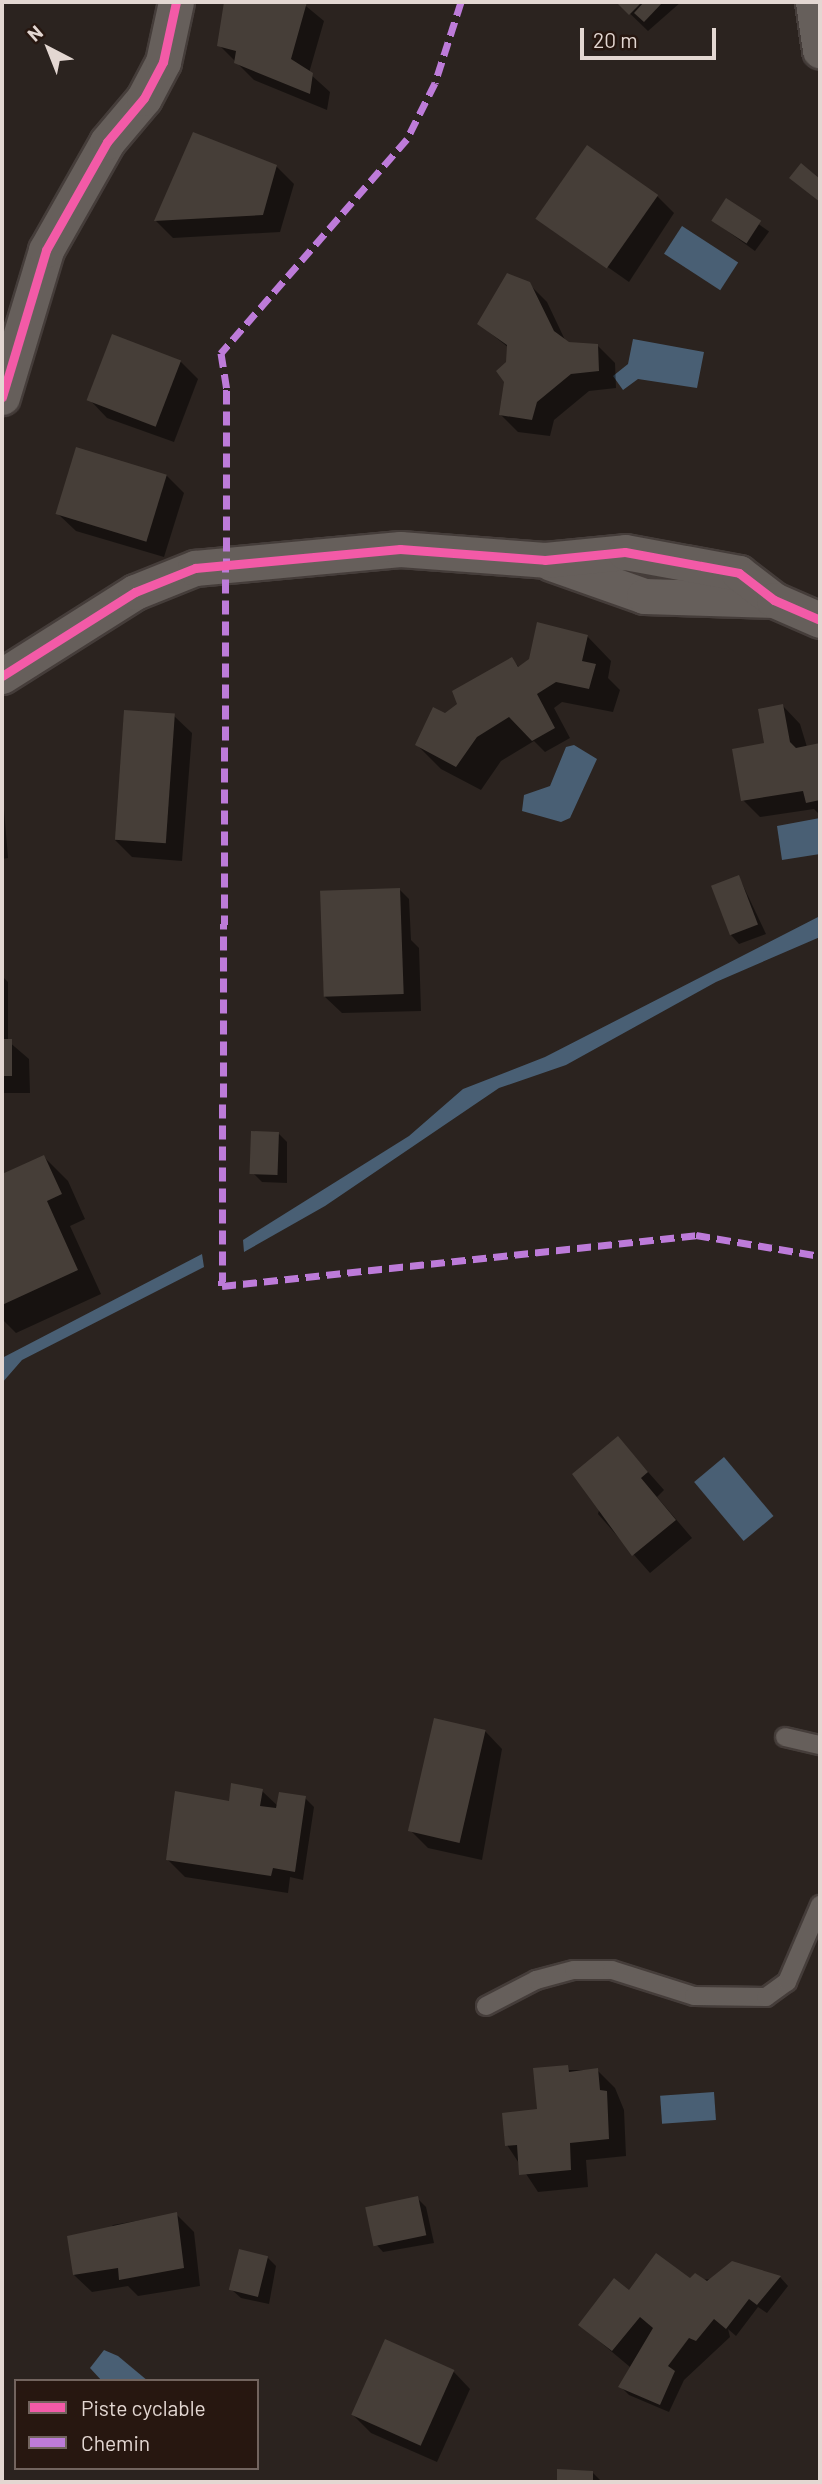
<!DOCTYPE html>
<html>
<head>
<meta charset="utf-8">
<style>
	body { margin:0 }
	#map { position:relative; width:822px; height:2484px; overflow:hidden; background:#2b231f; font-family:Barlow,sans-serif }
	div>[style] { position:absolute }
	.water>* { inset:0; background:#495f74; transform-origin:0 0 }
	.shadow>* { inset:0; background:#0007; transform-origin:0 0 }
	.building>* { inset:0; background:#463e38; transform-origin:0 0 }
	.roads { filter:drop-shadow(2px 0 #453d3a) drop-shadow(-2px 0 #453d3a) drop-shadow(0 2px #453d3a) drop-shadow(0 -2px #453d3a) }
	.service>* { height:18px; margin:-9px; padding:0 9px; transform-origin:9px; border-radius:9px; background:#665f5b }
	.minor>* { height:35px; margin:-17.5px; padding:0 17.5px; transform-origin:17.5px; border-radius:17.5px; background:#665f5b }
	.quiet>* { height:7px; margin-top:-3.5px; transform-origin:0; background:repeating-linear-gradient(90deg,#bd7bd9 0 14px,transparent 0 21px) }
	.cycleway>* { height:9px; margin:-4.5px; padding:0 4.5px; transform-origin:4.5px; border-radius:4.5px; background:#f35aa7 }
	span { translate:-50% -50%; white-space:nowrap; text-align:center; line-height:1.15; -webkit-text-stroke:7px #271710; paint-order:stroke }
	.frame { position:absolute; inset:0; border:4px solid #e3d7d2; pointer-events:none }
	.legend { position:absolute; left:14px; top:2379px; width:245px; height:91px; box-sizing:border-box; background:#271710; border:2px solid #72645e; margin:0; padding:9px 12px; list-style:none; font-size:21px; color:#e3d7d2 }
	.legend li { display:flex; align-items:center; gap:14px; height:35px }
	.legend b { width:35px; border:2px solid #72645e }
	.north { position:absolute; left:14px; top:14px; width:70px; height:70px; -webkit-text-stroke:5px #271710; paint-order:stroke; rotate:318deg; font-size:19px; font-weight:700; line-height:28px; text-align:center; color:#e3d7d2 }
	.north::after { content:''; display:block; margin:auto; width:24px; height:32px; background:#e3d7d2; clip-path:polygon(50% 0,100% 100%,50% 72%,0 100%) }
	.scale { position:absolute; left:580px; top:28px; width:136px; height:32px; box-sizing:border-box; border:4px solid #e3d7d2; border-top:0; padding-left:9px; font-size:21px; line-height:24px; white-space:nowrap; color:#e3d7d2; -webkit-text-stroke:5px #271710; paint-order:stroke }
</style>
</head>
<body>
<div id="map">
	<div class="water">
		<i style="left:682px;top:226px;width:67px;height:33px;rotate:33deg"></i>
		<i style="clip-path:polygon(633px 339px,704px 352px,697px 388px,638px 379px,623px 390px,613px 376px,628px 364px)"></i>
		<i style="clip-path:polygon(574px 745px,597px 759px,570px 818px,561px 822px,522px 811px,524px 795px,550px 786px,566px 747px)"></i>
		<i style="clip-path:polygon(820px 818px,820px 854px,782px 860px,777px 826px)"></i>
		<i style="clip-path:polygon(820px 916px,820px 937px,716px 982px,566px 1065px,499px 1088px,325px 1206px,244px 1252px,243px 1240px,409px 1136px,463px 1089px,545px 1057px)"></i>
		<i style="clip-path:polygon(202px 1254px,204px 1267px,22px 1360px,2px 1383px,2px 1358px)"></i>
		<i style="left:724px;top:1457px;width:77px;height:39px;rotate:50deg"></i>
		<i style="left:714px;top:2092px;width:28px;height:54px;rotate:86deg"></i>
		<i style="clip-path:polygon(104px 2350px,118px 2356px,148px 2381px,102px 2381px,90px 2368px)"></i>
	</div>
	<div class="shadow">
		<i style="clip-path:polygon(226px 2px,301px 2px,324px 21px,309px 73px,330px 92px,327px 110px,254px 80px,219px 45px)"></i>
		<i style="clip-path:polygon(618px 2px,681px 2px,648px 31px)"></i>
		<i style="clip-path:polygon(194px 134px,276px 166px,294px 184px,280px 232px,173px 238px,156px 221px)"></i>
		<i style="clip-path:polygon(657px 196px,674px 213px,629px 282px,542px 221px)"></i>
		<i style="left:727px;top:201px;width:52px;height:24px;rotate:36deg"></i>
		<i style="clip-path:polygon(529px 284px,547px 302px,566px 342px,598px 346px,615px 363px,616px 388px,589px 391px,554px 420px,550px 436px,518px 432px,501px 415px,509px 348px,479px 324px)"></i>
		<i style="clip-path:polygon(180px 361px,198px 379px,174px 442px,107px 418px,90px 400px)"></i>
		<i style="clip-path:polygon(166px 475px,184px 493px,164px 557px,76px 531px,58px 514px)"></i>
		<i style="clip-path:polygon(587px 636px,611px 661px,608px 678px,620px 690px,613px 712px,562px 702px,554px 708px,570px 738px,545px 752px,534px 741px,501px 761px,481px 790px,441px 769px,417px 745px,511px 659px,520px 668px)"></i>
		<i style="clip-path:polygon(783px 706px,800px 724px,807px 747px,820px 745px,820px 815px,814px 809px,760px 817px,743px 800px)"></i>
		<i style="clip-path:polygon(174px 716px,192px 733px,182px 861px,132px 857px,115px 840px)"></i>
		<i style="clip-path:polygon(2px 785px,8px 858px,2px 859px)"></i>
		<i style="clip-path:polygon(739px 877px,766px 934px,739px 944px,731px 935px)"></i>
		<i style="clip-path:polygon(400px 890px,409px 899px,411px 940px,419px 948px,421px 1011px,342px 1013px,324px 996px)"></i>
		<i style="clip-path:polygon(2px 976px,8px 982px,8px 1041px,29px 1059px,30px 1093px,2px 1093px)"></i>
		<i style="clip-path:polygon(278px 1133px,287px 1142px,287px 1183px,262px 1182px,253px 1173px)"></i>
		<i style="clip-path:polygon(44px 1157px,68px 1181px,85px 1219px,70px 1226px,101px 1294px,16px 1333px,2px 1319px,2px 1176px)"></i>
		<i style="clip-path:polygon(618px 1438px,664px 1490px,657px 1497px,692px 1538px,650px 1573px,598px 1514px)"></i>
		<i style="clip-path:polygon(485px 1731px,502px 1749px,482px 1860px,428px 1848px,410px 1830px)"></i>
		<i style="clip-path:polygon(262px 1791px,280px 1808px,305px 1798px,314px 1807px,303px 1880px,290px 1877px,288px 1893px,185px 1877px,168px 1860px,230px 1803px)"></i>
		<i style="clip-path:polygon(535px 2070px,597px 2070px,615px 2088px,624px 2110px,626px 2156px,586px 2160px,588px 2187px,538px 2192px,507px 2145px,539px 2110px)"></i>
		<i style="clip-path:polygon(417px 2198px,426px 2207px,434px 2243px,383px 2252px,375px 2243px)"></i>
		<i style="clip-path:polygon(176px 2214px,194px 2232px,200px 2286px,138px 2296px,128px 2286px,92px 2292px,74px 2275px,113px 2225px)"></i>
		<i style="clip-path:polygon(267px 2257px,276px 2266px,269px 2304px,241px 2298px,232px 2290px)"></i>
		<i style="clip-path:polygon(780px 2277px,788px 2286px,767px 2313px,758px 2307px,736px 2336px,728px 2329px,730px 2337px,684px 2380px,669px 2412px,629px 2395px,620px 2386px,630px 2367px,580px 2325px,629px 2292px,690px 2280px)"></i>
		<i style="clip-path:polygon(453px 2371px,470px 2389px,437px 2462px,371px 2433px,353px 2415px)"></i>
		<i style="clip-path:polygon(559px 2471px,592px 2472px,602px 2482px,559px 2482px)"></i>
	</div>
	<div class="building">
		<i style="clip-path:polygon(224px 2px,307px 2px,291px 59px,313px 73px,310px 94px,234px 63px,236px 51px,217px 46px)"></i>
		<i style="clip-path:polygon(616px 2px,642px 2px,629px 15px)"></i>
		<i style="clip-path:polygon(644px 2px,663px 2px,644px 22px,634px 13px)"></i>
		<i style="clip-path:polygon(193px 132px,277px 165px,263px 215px,154px 221px)"></i>
		<i style="left:587px;top:145px;width:87px;height:90px;rotate:35deg"></i>
		<i style="clip-path:polygon(801px 163px,820px 179px,820px 202px,789px 178px)"></i>
		<i style="left:726px;top:198px;width:42px;height:27px;rotate:33deg"></i>
		<i style="clip-path:polygon(507px 273px,530px 282px,554px 331px,569px 342px,598px 344px,599px 371px,571px 374px,537px 402px,532px 420px,499px 415px,504px 382px,496px 371px,506px 362px,507px 345px,477px 324px)"></i>
		<i style="left:112px;top:334px;width:74px;height:71px;rotate:21deg"></i>
		<i style="left:76px;top:447px;width:95px;height:70px;rotate:17deg"></i>
		<i style="clip-path:polygon(537px 622px,588px 635px,582px 661px,596px 664px,589px 689px,556px 682px,537px 694px,555px 728px,532px 741px,509px 717px,477px 737px,456px 767px,415px 745px,433px 707px,445px 713px,457px 704px,452px 691px,512px 657px,518px 667px,529px 659px)"></i>
		<i style="clip-path:polygon(783px 704px,790px 742px,796px 748px,820px 743px,820px 800px,806px 803px,803px 791px,741px 801px,732px 749px,764px 743px,758px 709px)"></i>
		<i style="left:124px;top:710px;width:51px;height:130px;rotate:4deg"></i>
		<i style="left:739px;top:875px;width:53px;height:30px;rotate:69deg"></i>
		<i style="left:400px;top:888px;width:106px;height:80px;rotate:88deg"></i>
		<i style="left:2px;top:1039px;width:10px;height:37px"></i>
		<i style="left:251px;top:1131px;width:28px;height:43px;rotate:2deg"></i>
		<i style="clip-path:polygon(44px 1155px,62px 1194px,47px 1201px,78px 1270px,2px 1305px,2px 1174px)"></i>
		<i style="clip-path:polygon(618px 1436px,648px 1472px,641px 1478px,676px 1520px,632px 1556px,572px 1474px)"></i>
		<i style="left:434px;top:1718px;width:53px;height:116px;rotate:13deg"></i>
		<i style="clip-path:polygon(231px 1783px,263px 1789px,260px 1806px,276px 1808px,279px 1792px,306px 1796px,295px 1872px,273px 1868px,271px 1876px,166px 1860px,175px 1791px,229px 1801px)"></i>
		<i style="clip-path:polygon(568px 2065px,569px 2072px,598px 2068px,600px 2090px,607px 2091px,609px 2139px,570px 2143px,571px 2170px,519px 2175px,517px 2145px,505px 2146px,502px 2113px,537px 2109px,533px 2068px)"></i>
		<i style="left:418px;top:2196px;width:40px;height:54px;rotate:78deg"></i>
		<i style="clip-path:polygon(177px 2212px,184px 2268px,119px 2280px,118px 2268px,73px 2275px,67px 2236px)"></i>
		<i style="left:239px;top:2249px;width:30px;height:42px;rotate:14deg"></i>
		<i style="clip-path:polygon(656px 2253px,690px 2278px,695px 2273px,707px 2281px,732px 2261px,781px 2276px,757px 2305px,749px 2299px,726px 2329px,714px 2319px,696px 2341px,689px 2338px,668px 2366px,675px 2371px,660px 2405px,618px 2387px,653px 2328px,640px 2317px,612px 2351px,578px 2325px,614px 2278px,629px 2290px)"></i>
		<i style="left:385px;top:2339px;width:76px;height:83px;rotate:24deg"></i>
		<i style="clip-path:polygon(557px 2469px,593px 2471px,593px 2482px,557px 2482px)"></i>
	</div>
	<div class="roads">
		<div class="service">
			<i style="left:785px;top:1737px;width:36px;rotate:13deg"></i>
			<i style="left:486px;top:2006px;width:56px;rotate:-27.5deg"></i>
			<i style="left:536px;top:1980px;width:39px;rotate:-15deg"></i>
			<i style="left:574px;top:1970px;width:38px"></i>
			<i style="left:612px;top:1970px;width:86px;rotate:17.6deg"></i>
			<i style="left:694px;top:1996px;width:72px;rotate:0.8deg"></i>
			<i style="left:766px;top:1997px;width:26px;rotate:-36deg"></i>
			<i style="left:787px;top:1982px;width:84px;rotate:-66.8deg"></i>
		</div>
		<div class="minor">
			<i style="left:813px;top:2px;width:49px;rotate:81.7deg"></i>
			<i style="left:2px;top:397px;width:153px;rotate:-73.3deg"></i>
			<i style="left:46px;top:250px;width:124px;rotate:-60.5deg"></i>
			<i style="left:107px;top:142px;width:57px;rotate:-49.9deg"></i>
			<i style="left:144px;top:98px;width:41px;rotate:-62.2deg"></i>
			<i style="left:163px;top:62px;width:61px;rotate:-77.8deg"></i>
			<i style="left:551px;top:563px;width:99px;rotate:19.5deg"></i>
			<i style="left:644px;top:596px;width:130px;rotate:1.8deg"></i>
			<i style="left:2px;top:676px;width:157px;rotate:-32.3deg"></i>
			<i style="left:135px;top:592px;width:65px;rotate:-21.8deg"></i>
			<i style="left:195px;top:568px;width:206px;rotate:-5.3deg"></i>
			<i style="left:400px;top:549px;width:145px;rotate:4.3deg"></i>
			<i style="left:545px;top:560px;width:80px;rotate:-5.7deg"></i>
			<i style="left:625px;top:552px;width:116px;rotate:10.4deg"></i>
			<i style="left:739px;top:573px;width:44px;rotate:37.6deg"></i>
			<i style="left:774px;top:600px;width:50px;rotate:23.5deg"></i>
		</div>
	</div>
	<div class="quiet">
		<i style="left:461px;top:2px;width:85px;rotate:107.8deg"></i>
		<i style="left:435px;top:83px;width:63px;rotate:116.6deg"></i>
		<i style="left:407px;top:139px;width:284px;rotate:131deg"></i>
		<i style="left:221px;top:353px;width:37px;rotate:81deg"></i>
		<i style="left:227px;top:390px;width:896px;rotate:90.32deg"></i>
		<i style="left:222px;top:1286px;width:477px;rotate:-6.1deg"></i>
		<i style="left:696px;top:1235px;width:126px;rotate:9.6deg"></i>
	</div>
	<div class="cycleway">
		<i style="left:2px;top:397px;width:153px;rotate:-73.3deg"></i>
		<i style="left:46px;top:250px;width:124px;rotate:-60.5deg"></i>
		<i style="left:107px;top:142px;width:57px;rotate:-49.9deg"></i>
		<i style="left:144px;top:98px;width:41px;rotate:-62.2deg"></i>
		<i style="left:163px;top:62px;width:61px;rotate:-77.8deg"></i>
		<i style="left:2px;top:676px;width:157px;rotate:-32.3deg"></i>
		<i style="left:135px;top:592px;width:65px;rotate:-21.8deg"></i>
		<i style="left:195px;top:568px;width:206px;rotate:-5.3deg"></i>
		<i style="left:400px;top:549px;width:145px;rotate:4.3deg"></i>
		<i style="left:545px;top:560px;width:80px;rotate:-5.7deg"></i>
		<i style="left:625px;top:552px;width:116px;rotate:10.4deg"></i>
		<i style="left:739px;top:573px;width:44px;rotate:37.6deg"></i>
		<i style="left:774px;top:600px;width:50px;rotate:23.5deg"></i>
	</div>
	<div class="frame"></div>
	<ul class="legend">
	<li><b style="height:9px;background:#f35aa7"></b>Piste cyclable</li>
	<li><b style="height:9px;background:#bd7bd9"></b>Chemin</li>
	</ul>
	<div class="north">N</div>
	<div class="scale">20 m</div>
</div>
</body>
</html>
